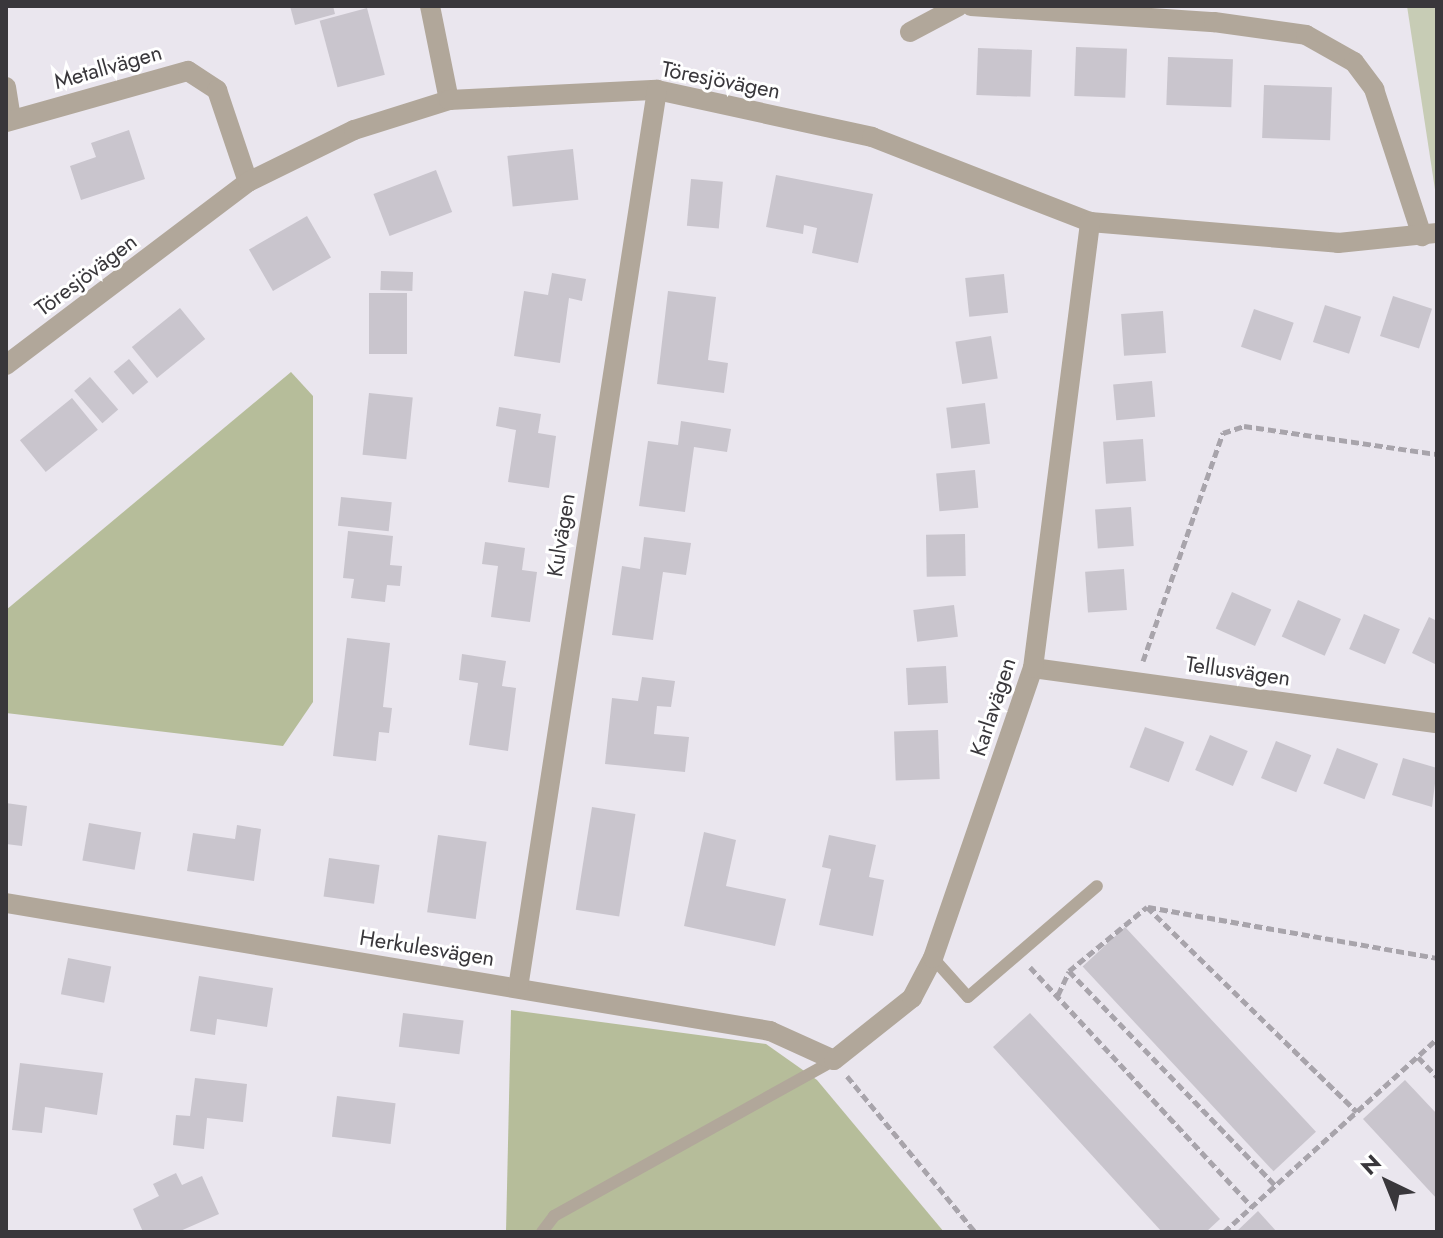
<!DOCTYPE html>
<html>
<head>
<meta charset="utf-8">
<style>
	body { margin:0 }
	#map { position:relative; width:1443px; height:1238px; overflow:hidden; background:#eae6ee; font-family:Jost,sans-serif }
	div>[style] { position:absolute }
	.green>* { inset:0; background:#c7ccb5 }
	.forest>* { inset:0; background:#b6bd9a }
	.building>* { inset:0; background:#c9c5cd; transform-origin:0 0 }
	.path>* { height:5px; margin-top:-2.5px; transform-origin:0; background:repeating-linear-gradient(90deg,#a8a4ab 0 8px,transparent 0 12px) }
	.lane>* { height:12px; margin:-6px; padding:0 6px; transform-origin:6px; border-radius:6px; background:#b1a79a }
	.street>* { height:20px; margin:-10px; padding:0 10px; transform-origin:10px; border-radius:10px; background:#b1a79a }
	span { translate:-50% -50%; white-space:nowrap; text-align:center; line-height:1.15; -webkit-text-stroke:6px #fff; paint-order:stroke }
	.street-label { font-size:22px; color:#39373b }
	.frame { position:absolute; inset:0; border:8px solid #39373b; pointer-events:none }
	.north { position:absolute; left:1347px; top:1142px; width:80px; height:80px; -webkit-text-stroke:6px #fff; paint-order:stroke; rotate:317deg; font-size:22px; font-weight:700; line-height:32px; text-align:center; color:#39373b }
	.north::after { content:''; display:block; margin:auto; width:28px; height:36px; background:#39373b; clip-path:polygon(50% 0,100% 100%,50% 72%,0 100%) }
</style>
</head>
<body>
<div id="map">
	<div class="green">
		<i style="clip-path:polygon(1407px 6px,1437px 6px,1436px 196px)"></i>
	</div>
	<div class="forest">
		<i style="clip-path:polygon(291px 372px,313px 396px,313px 702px,283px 746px,6px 713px,6px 610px)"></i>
		<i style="clip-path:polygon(511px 1010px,766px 1044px,817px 1080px,944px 1232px,506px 1232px)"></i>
	</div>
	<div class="building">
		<i style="clip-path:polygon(290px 6px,333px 6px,335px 14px,295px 25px)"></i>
		<i style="left:367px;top:8px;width:69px;height:49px;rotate:75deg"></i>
		<i style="left:1076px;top:47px;width:51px;height:49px;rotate:2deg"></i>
		<i style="left:978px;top:48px;width:54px;height:47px;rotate:2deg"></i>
		<i style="left:1168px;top:57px;width:65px;height:48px;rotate:2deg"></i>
		<i style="left:1264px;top:85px;width:68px;height:53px;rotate:2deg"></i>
		<i style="clip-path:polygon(129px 130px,145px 179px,81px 200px,70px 166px,96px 157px,91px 143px)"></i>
		<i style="left:573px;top:149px;width:51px;height:66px;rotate:84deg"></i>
		<i style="left:436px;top:170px;width:45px;height:67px;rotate:69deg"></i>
		<i style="clip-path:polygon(776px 175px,873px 194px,858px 263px,812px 253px,817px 228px,804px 225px,803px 234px,766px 227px)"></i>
		<i style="left:691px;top:179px;width:32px;height:47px;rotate:5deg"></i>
		<i style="left:307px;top:216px;width:48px;height:67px;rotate:60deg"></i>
		<i style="left:381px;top:271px;width:32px;height:19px;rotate:2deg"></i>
		<i style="clip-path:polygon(552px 273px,586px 279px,582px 301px,569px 298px,560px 363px,514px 356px,524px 291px,548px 295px)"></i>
		<i style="left:1004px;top:274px;width:39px;height:39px;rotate:84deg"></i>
		<i style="clip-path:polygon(668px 291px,716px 297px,708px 360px,728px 363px,724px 393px,657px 384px)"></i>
		<i style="left:369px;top:293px;width:38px;height:61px"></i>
		<i style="left:1393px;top:296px;width:41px;height:42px;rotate:18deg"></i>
		<i style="left:1325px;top:305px;width:38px;height:39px;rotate:18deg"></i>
		<i style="left:180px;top:308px;width:40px;height:62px;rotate:51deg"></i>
		<i style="left:1254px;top:309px;width:42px;height:40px;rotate:19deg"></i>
		<i style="left:1163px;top:311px;width:42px;height:42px;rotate:86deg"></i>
		<i style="left:991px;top:336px;width:43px;height:36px;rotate:81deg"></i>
		<i style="left:129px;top:359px;width:30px;height:20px;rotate:50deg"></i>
		<i style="left:90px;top:377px;width:43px;height:21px;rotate:49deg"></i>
		<i style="left:1152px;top:381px;width:36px;height:39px;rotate:85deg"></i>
		<i style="left:369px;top:393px;width:44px;height:62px;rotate:6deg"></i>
		<i style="left:72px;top:398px;width:41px;height:67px;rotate:51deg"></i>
		<i style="left:985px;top:403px;width:41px;height:39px;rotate:83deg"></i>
		<i style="clip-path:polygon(499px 407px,541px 414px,538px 433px,556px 436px,549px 488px,508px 482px,516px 430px,496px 426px)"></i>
		<i style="clip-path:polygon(681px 421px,731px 429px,727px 452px,694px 447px,685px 512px,639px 506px,648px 441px,678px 445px)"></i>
		<i style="left:1143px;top:439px;width:42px;height:40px;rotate:86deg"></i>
		<i style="left:975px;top:470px;width:38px;height:39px;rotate:85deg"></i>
		<i style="left:341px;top:497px;width:51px;height:29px;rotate:6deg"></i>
		<i style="left:1131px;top:507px;width:39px;height:36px;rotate:86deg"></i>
		<i style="clip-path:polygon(348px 531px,393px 536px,390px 565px,402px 566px,400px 586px,387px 585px,385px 602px,351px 598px,354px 579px,343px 578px)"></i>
		<i style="left:965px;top:534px;width:42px;height:39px;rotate:89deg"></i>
		<i style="clip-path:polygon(644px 537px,691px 543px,686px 575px,663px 572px,653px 640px,612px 635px,622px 566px,640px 569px)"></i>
		<i style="clip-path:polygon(485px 542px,525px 548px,522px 570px,537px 572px,530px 622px,491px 617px,498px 566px,482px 564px)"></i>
		<i style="left:1124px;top:569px;width:41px;height:39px;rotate:86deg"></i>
		<i style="left:1232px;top:592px;width:43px;height:40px;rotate:24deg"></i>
		<i style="left:1298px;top:600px;width:47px;height:40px;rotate:24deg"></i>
		<i style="left:954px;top:605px;width:32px;height:41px;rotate:83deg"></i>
		<i style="left:1364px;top:614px;width:39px;height:38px;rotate:23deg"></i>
		<i style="clip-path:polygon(1429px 617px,1437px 621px,1437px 665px,1412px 653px)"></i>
		<i style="clip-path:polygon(347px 638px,390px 643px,383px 707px,392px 708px,389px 733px,379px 732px,376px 761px,333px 756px)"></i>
		<i style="clip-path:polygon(462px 654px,506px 661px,502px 686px,516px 688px,508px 751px,469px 745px,478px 683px,459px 680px)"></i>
		<i style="left:946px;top:666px;width:37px;height:40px;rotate:87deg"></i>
		<i style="clip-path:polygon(642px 677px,675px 681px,671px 707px,657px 706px,654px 734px,689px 737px,685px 772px,605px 764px,612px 698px,638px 701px)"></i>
		<i style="left:1145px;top:727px;width:42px;height:43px;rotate:21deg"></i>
		<i style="left:938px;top:730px;width:49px;height:44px;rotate:88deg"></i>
		<i style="left:1210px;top:735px;width:41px;height:38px;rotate:23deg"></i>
		<i style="left:1276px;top:741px;width:38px;height:40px;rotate:22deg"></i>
		<i style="left:1337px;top:748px;width:44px;height:38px;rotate:21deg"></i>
		<i style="clip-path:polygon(1403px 758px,1437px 768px,1432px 807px,1392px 795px)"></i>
		<i style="clip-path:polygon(6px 803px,27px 806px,22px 846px,6px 844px)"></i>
		<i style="left:592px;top:807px;width:44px;height:104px;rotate:9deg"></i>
		<i style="left:89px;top:823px;width:53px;height:38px;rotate:10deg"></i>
		<i style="clip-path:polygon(237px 825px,261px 829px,254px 881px,187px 871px,193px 833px,235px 839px)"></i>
		<i style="clip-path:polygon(704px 832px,736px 840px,726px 886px,786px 899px,775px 946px,684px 926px)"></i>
		<i style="left:438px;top:835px;width:49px;height:78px;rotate:8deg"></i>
		<i style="clip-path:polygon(829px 835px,876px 845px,869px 877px,884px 880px,873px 936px,819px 925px,831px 869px,822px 867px)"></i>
		<i style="left:329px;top:858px;width:51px;height:39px;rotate:8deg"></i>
		<i style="left:1125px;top:927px;width:280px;height:58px;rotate:47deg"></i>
		<i style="left:68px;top:958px;width:44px;height:37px;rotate:11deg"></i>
		<i style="clip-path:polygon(199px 976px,273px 988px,267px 1027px,217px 1019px,215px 1035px,190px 1031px)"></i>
		<i style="left:403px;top:1013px;width:61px;height:34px;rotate:7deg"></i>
		<i style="clip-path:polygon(1030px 1013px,1220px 1219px,1206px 1232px,1162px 1232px,993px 1047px)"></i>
		<i style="clip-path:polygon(20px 1063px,103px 1073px,97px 1115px,45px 1107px,42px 1133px,12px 1130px)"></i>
		<i style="clip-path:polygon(195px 1078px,247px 1084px,243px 1122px,207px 1118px,204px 1149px,173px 1145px,176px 1115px,190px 1116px)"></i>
		<i style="clip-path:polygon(1405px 1080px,1437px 1114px,1437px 1199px,1363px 1119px)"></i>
		<i style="left:337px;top:1096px;width:59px;height:41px;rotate:7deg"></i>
		<i style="clip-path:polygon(176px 1173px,182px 1185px,202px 1176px,219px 1214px,178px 1232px,143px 1232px,133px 1209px,159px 1196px,153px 1184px)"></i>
		<i style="clip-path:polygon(1258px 1211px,1277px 1232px,1236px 1232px)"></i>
	</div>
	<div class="path">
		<i style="left:1143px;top:661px;width:242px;rotate:-70.7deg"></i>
		<i style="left:1223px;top:433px;width:22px;rotate:-18deg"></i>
		<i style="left:1244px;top:426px;width:195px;rotate:8.3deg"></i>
		<i style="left:1148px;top:907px;width:293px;rotate:10deg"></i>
		<i style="left:1030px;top:967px;width:327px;rotate:47.2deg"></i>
		<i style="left:1069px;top:971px;width:297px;rotate:46.1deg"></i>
		<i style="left:1058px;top:995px;width:26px;rotate:-65deg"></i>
		<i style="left:1069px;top:971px;width:101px;rotate:-39.4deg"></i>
		<i style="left:1147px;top:907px;width:293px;rotate:44.3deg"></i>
		<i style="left:1418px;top:1057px;width:28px;rotate:46deg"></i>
		<i style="left:847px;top:1076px;width:202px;rotate:50.6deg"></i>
		<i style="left:1224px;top:1232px;width:287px;rotate:-42.2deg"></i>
	</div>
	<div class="lane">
		<i style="left:933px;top:958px;width:52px;rotate:48.1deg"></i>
		<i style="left:968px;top:997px;width:170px;rotate:-40.7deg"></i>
		<i style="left:542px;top:1232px;width:20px;rotate:-53deg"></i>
		<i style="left:554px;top:1216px;width:321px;rotate:-29.1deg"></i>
	</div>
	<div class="street">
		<i style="left:430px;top:6px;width:96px;rotate:78.6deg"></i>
		<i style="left:971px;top:6px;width:244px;rotate:3.8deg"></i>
		<i style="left:1214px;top:22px;width:93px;rotate:8deg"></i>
		<i style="left:1306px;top:35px;width:55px;rotate:29.4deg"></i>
		<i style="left:1354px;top:62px;width:34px;rotate:53deg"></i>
		<i style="left:1374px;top:89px;width:155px;rotate:71.9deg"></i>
		<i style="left:910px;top:32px;width:55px;rotate:-28deg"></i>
		<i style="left:6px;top:87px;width:33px;rotate:81deg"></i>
		<i style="left:6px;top:122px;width:189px;rotate:-15.7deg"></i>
		<i style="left:188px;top:71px;width:35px;rotate:33deg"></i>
		<i style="left:217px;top:90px;width:97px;rotate:71.4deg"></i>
		<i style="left:6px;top:365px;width:303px;rotate:-37.1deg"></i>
		<i style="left:248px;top:182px;width:118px;rotate:-26.1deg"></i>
		<i style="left:354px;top:130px;width:100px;rotate:-17.5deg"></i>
		<i style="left:449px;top:100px;width:208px;rotate:-2.8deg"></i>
		<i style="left:657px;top:90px;width:220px;rotate:12.3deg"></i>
		<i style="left:872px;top:137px;width:234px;rotate:21.3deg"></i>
		<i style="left:1090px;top:222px;width:249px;rotate:4.8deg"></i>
		<i style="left:1338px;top:243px;width:100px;rotate:-5.8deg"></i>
		<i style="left:1033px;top:668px;width:408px;rotate:7.8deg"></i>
		<i style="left:6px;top:903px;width:775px;rotate:9.51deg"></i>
		<i style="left:770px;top:1031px;width:70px;rotate:24.4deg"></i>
		<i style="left:834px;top:1060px;width:100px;rotate:-38.5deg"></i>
		<i style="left:912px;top:998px;width:45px;rotate:-62.3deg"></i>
		<i style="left:933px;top:958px;width:307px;rotate:-71deg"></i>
		<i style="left:1033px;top:668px;width:450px;rotate:-82.7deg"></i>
		<i style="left:518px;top:988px;width:909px;rotate:-81.2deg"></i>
	</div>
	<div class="street-label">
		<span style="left:108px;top:67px;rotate:-16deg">Metallvägen</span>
		<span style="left:721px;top:80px;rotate:11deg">Töresjövägen</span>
		<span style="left:86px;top:275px;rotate:-37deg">Töresjövägen</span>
		<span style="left:561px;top:535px;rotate:-81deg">Kulvägen</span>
		<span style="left:1238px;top:671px;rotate:8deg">Tellusvägen</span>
		<span style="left:993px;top:707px;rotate:-72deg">Karlavägen</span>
		<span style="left:427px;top:948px;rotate:9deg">Herkulesvägen</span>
	</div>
	<div class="frame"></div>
	<div class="north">N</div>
</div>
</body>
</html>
